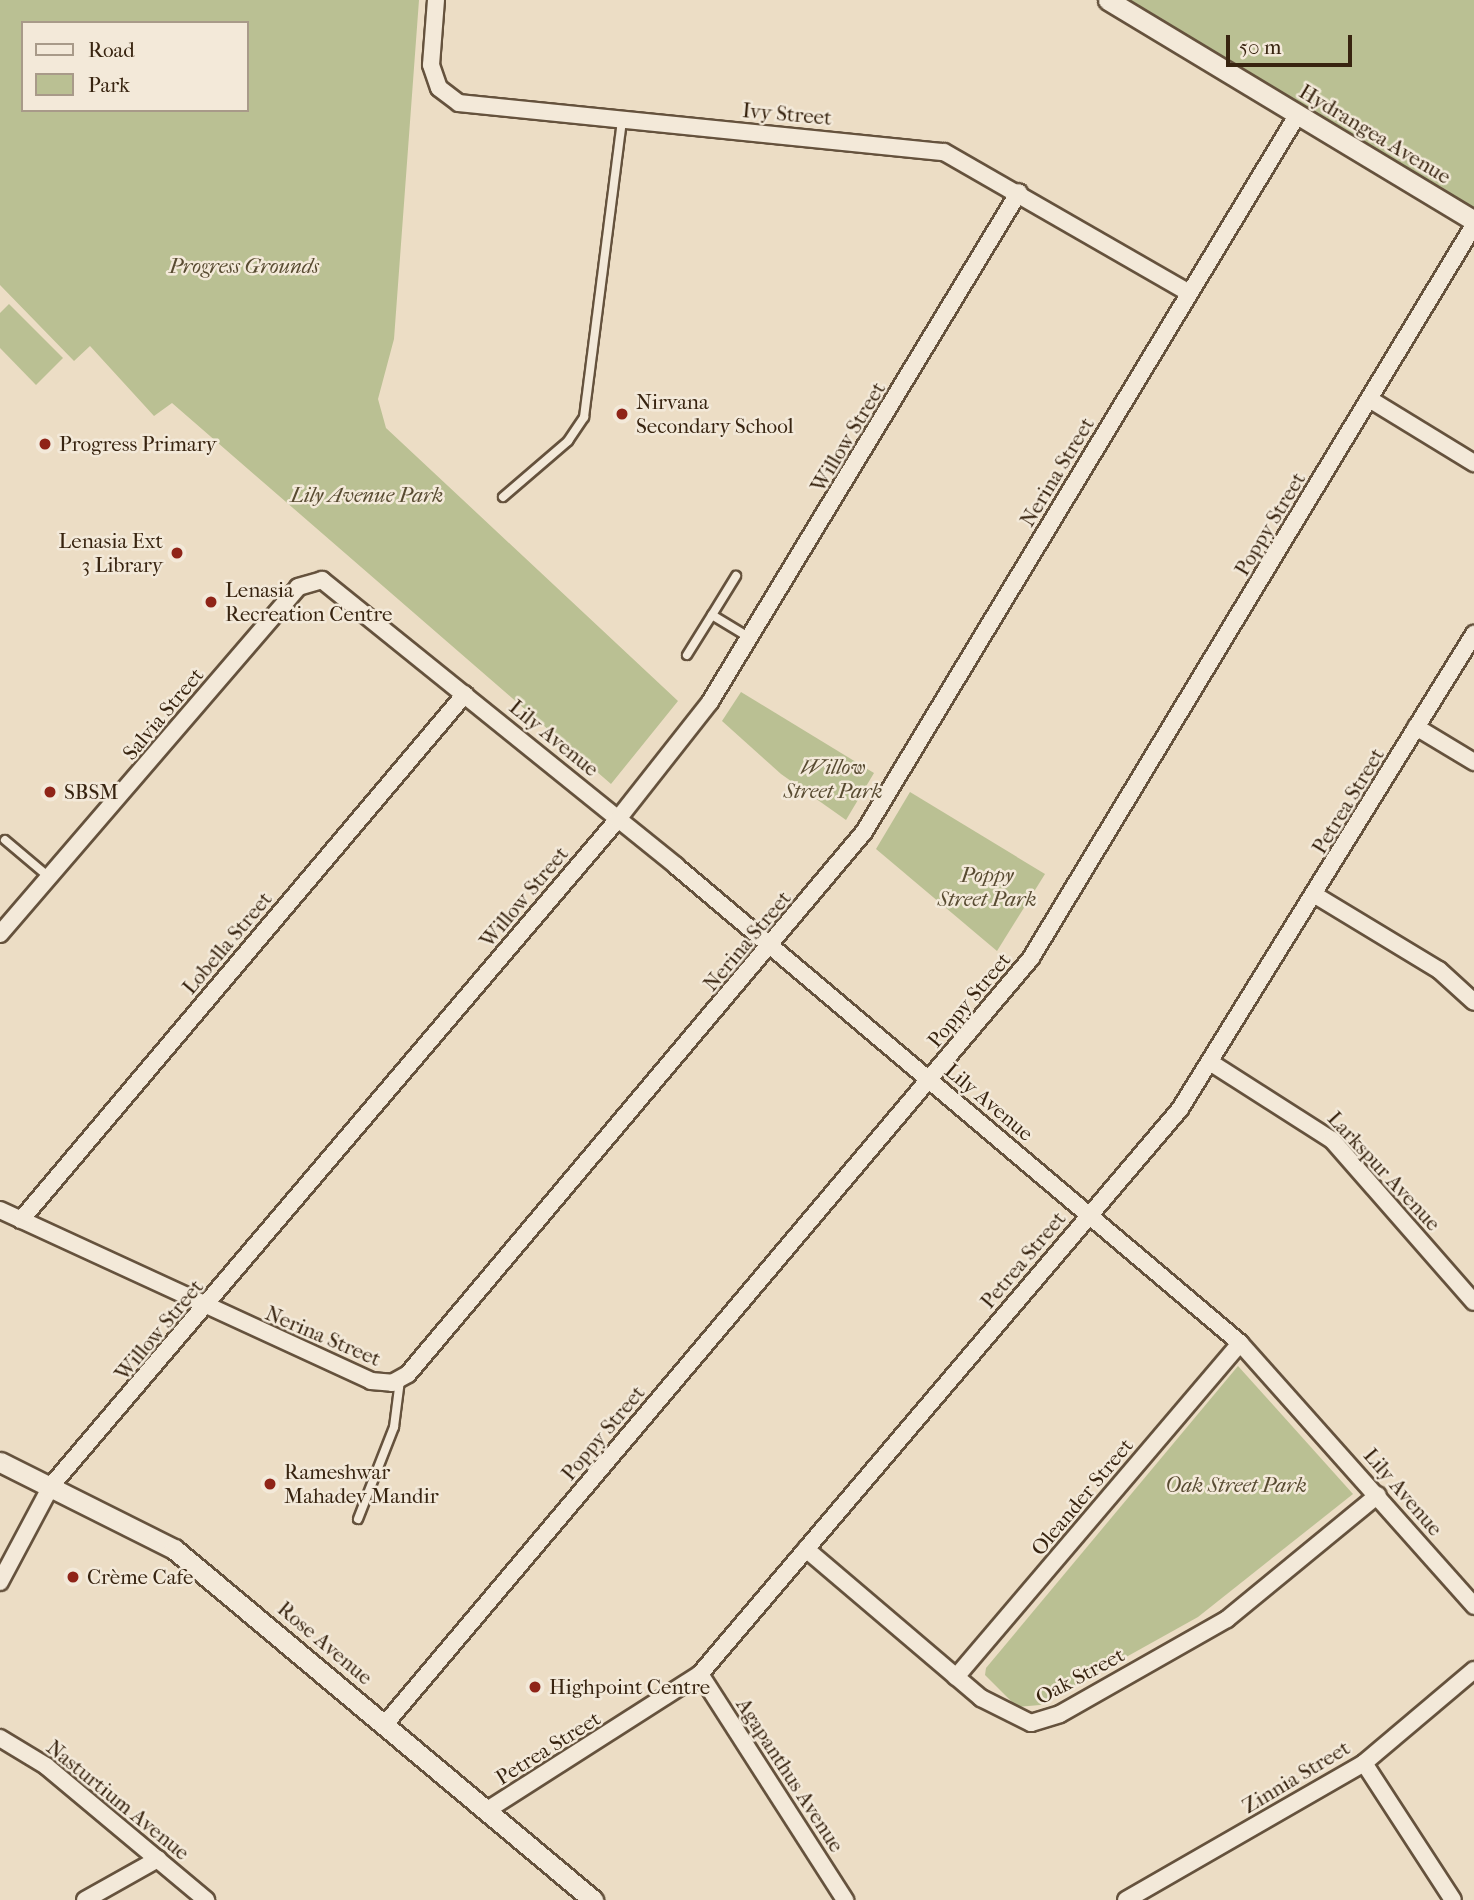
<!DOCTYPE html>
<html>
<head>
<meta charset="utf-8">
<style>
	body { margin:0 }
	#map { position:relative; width:1474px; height:1900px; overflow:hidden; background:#ecddc5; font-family:"IM FELL French Canon",serif }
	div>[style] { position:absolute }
	.green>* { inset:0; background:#bac093 }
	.roads { filter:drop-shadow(2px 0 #65523d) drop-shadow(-2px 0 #65523d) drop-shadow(0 2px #65523d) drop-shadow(0 -2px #65523d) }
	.service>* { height:8px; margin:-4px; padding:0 4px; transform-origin:4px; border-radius:4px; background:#f3e9d9 }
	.minor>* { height:16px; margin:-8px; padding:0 8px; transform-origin:8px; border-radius:8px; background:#f3e9d9 }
	.tertiary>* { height:19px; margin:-9.5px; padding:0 9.5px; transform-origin:9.5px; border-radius:9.5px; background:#f3e9d9 }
	.dots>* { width:19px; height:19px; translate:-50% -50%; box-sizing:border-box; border:4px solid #f3e9d9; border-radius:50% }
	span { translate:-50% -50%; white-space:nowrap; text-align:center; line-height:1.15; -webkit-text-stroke:5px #f3e9d9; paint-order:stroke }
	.street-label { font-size:21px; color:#382410 }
	.park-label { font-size:21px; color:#584b31; font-style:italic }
	.poi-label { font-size:21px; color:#382410 }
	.left { translate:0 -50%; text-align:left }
	.right { translate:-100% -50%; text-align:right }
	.legend { position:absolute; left:21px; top:21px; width:228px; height:91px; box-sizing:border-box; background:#f3e9d9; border:2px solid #a89a89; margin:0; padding:9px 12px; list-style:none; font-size:21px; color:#382410 }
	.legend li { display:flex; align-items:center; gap:14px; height:35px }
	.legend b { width:35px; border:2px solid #a89a89 }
	.scale { position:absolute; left:1226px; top:35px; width:126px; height:32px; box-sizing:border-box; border:4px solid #382410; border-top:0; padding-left:9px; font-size:21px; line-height:24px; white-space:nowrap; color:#382410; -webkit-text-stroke:5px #f3e9d9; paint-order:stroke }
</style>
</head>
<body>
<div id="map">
	<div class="green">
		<i style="clip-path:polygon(evenodd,0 0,419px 0,394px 339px,378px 399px,386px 428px,678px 701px,611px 784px,172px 403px,154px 416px,90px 346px,74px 361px,0 285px,0 0,23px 23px,247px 23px,247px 110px,23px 110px,23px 23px)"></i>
		<i style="clip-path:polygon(1125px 0,1474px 0,1474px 209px,1189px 37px)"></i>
		<i style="clip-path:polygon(9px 304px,63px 358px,36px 385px,0 348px,0 313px)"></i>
		<i style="clip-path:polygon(741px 692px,874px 773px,846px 820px,781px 774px,722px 721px)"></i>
		<i style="clip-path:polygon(910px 792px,1045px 874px,997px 951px,876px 849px)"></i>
		<i style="clip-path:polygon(1238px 1366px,1353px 1494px,1198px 1617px,1040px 1705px,1017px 1707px,985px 1675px,986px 1668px)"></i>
	</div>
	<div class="roads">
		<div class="service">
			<i style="left:503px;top:497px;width:86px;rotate:-40.7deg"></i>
			<i style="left:568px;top:441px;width:29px;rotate:-56deg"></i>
			<i style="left:584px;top:417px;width:298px;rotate:-82.7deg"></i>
			<i style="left:712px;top:615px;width:46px;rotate:-58.4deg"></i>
			<i style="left:687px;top:655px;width:47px;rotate:-58deg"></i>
			<i style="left:712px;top:615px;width:44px;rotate:31.2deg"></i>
			<i style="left:5px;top:840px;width:57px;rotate:40.1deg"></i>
			<i style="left:358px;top:1519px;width:99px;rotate:-68.6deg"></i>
			<i style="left:394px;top:1427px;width:47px;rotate:-82.7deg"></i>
		</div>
		<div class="minor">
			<i style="left:436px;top:0;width:65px;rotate:94.4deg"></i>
			<i style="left:431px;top:65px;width:24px;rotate:71deg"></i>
			<i style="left:439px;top:88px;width:25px;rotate:37deg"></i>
			<i style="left:459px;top:103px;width:487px;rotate:5.8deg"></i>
			<i style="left:944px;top:152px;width:283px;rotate:29.9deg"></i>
			<i style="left:1371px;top:400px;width:121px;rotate:31.5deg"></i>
			<i style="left:1416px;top:727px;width:68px;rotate:31.1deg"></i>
			<i style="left:1315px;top:895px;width:145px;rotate:31.2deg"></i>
			<i style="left:1439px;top:970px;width:47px;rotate:42.4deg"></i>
			<i style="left:0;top:934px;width:457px;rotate:-49.3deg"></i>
			<i style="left:298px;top:587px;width:25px;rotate:-16deg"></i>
			<i style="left:322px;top:580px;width:455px;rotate:38.9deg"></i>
			<i style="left:676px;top:866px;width:739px;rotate:40.22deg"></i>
			<i style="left:1240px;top:1343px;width:352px;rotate:48.3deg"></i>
			<i style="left:1213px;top:1064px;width:141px;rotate:32.6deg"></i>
			<i style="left:1332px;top:1140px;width:215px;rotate:48.8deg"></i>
			<i style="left:0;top:1210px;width:409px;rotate:24.7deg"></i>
			<i style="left:371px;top:1381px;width:21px;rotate:5deg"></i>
			<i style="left:392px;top:1383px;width:18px;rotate:-29deg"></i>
			<i style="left:408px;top:1374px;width:708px;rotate:-49.93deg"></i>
			<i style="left:864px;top:832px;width:839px;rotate:-58.85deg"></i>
			<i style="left:21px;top:1220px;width:688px;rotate:-49.83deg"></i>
			<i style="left:806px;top:1549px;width:230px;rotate:40.4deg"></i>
			<i style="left:981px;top:1698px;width:56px;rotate:26.6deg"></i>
			<i style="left:1031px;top:1723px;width:30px;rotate:-17deg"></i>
			<i style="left:1060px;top:1714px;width:192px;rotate:-29.6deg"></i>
			<i style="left:1227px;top:1619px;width:195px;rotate:-39.4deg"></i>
			<i style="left:0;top:1582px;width:109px;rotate:-62deg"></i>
			<i style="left:51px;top:1486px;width:875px;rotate:-49.63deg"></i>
			<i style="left:618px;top:819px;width:149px;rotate:-51.8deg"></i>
			<i style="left:710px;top:702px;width:596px;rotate:-58.79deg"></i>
			<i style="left:700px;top:1674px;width:269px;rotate:57.3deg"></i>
			<i style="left:956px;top:1677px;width:438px;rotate:-49.6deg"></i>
			<i style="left:386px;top:1723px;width:1001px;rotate:-49.86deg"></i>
			<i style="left:1031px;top:958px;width:856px;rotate:-58.85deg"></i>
			<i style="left:0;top:1738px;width:54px;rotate:31.3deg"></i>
			<i style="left:46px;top:1766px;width:209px;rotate:39.9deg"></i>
			<i style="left:1364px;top:1763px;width:163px;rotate:57deg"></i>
			<i style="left:489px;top:1809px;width:250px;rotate:-32.6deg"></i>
			<i style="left:700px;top:1674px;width:741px;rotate:-49.65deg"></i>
			<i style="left:1180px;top:1109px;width:559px;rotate:-58.24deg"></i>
			<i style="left:85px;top:1900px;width:84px;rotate:-29.3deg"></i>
			<i style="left:1126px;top:1900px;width:275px;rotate:-29.9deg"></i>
			<i style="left:1364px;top:1763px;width:144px;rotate:-40.2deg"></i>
		</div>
		<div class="tertiary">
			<i style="left:1108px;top:0;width:428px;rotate:31.1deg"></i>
			<i style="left:0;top:1462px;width:195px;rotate:26.6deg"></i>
			<i style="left:174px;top:1549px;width:547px;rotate:39.95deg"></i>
		</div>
	</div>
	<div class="dots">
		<i style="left:622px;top:414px;background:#8f2418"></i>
		<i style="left:45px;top:444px;background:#8f2418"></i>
		<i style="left:177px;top:553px;background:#8f2418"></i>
		<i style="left:211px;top:602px;background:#8f2418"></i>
		<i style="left:50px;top:792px;background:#8f2418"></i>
		<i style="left:270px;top:1484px;background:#8f2418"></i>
		<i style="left:73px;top:1577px;background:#8f2418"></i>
		<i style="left:535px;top:1687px;background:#8f2418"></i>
	</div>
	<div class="street-label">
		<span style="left:787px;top:114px;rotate:5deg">Ivy Street</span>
		<span style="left:1375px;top:134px;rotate:31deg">Hydrangea Avenue</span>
		<span style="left:848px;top:437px;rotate:-59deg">Willow Street</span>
		<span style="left:1057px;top:472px;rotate:-59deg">Nerina Street</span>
		<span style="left:1270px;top:524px;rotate:-59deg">Poppy Street</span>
		<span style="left:163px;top:714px;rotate:-50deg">Salvia Street</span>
		<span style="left:554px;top:738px;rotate:39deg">Lily Avenue</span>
		<span style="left:1348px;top:801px;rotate:-59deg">Petrea Street</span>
		<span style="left:524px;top:897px;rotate:-50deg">Willow Street</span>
		<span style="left:747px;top:941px;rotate:-50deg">Nerina Street</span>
		<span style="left:227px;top:943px;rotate:-50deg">Lobella Street</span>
		<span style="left:969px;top:1000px;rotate:-50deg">Poppy Street</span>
		<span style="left:989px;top:1102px;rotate:40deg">Lily Avenue</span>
		<span style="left:1384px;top:1171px;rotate:47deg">Larkspur Avenue</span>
		<span style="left:1023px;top:1260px;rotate:-50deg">Petrea Street</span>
		<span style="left:159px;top:1330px;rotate:-50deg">Willow Street</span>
		<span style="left:323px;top:1336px;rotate:23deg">Nerina Street</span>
		<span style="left:603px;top:1433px;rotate:-50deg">Poppy Street</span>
		<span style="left:1403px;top:1492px;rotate:49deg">Lily Avenue</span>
		<span style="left:1082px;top:1497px;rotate:-50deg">Oleander Street</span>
		<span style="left:325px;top:1643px;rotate:40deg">Rose Avenue</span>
		<span style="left:1080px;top:1676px;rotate:-28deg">Oak Street</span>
		<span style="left:548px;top:1748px;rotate:-32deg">Petrea Street</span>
		<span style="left:790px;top:1775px;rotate:57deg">Agapanthus Avenue</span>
		<span style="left:1296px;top:1777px;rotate:-31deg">Zinnia Street</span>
		<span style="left:118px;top:1800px;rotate:39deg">Nasturtium Avenue</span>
	</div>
	<div class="park-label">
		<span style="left:244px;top:266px">Progress Grounds</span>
		<span style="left:367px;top:495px">Lily Avenue Park</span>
		<span style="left:833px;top:779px">Willow<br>Street Park</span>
		<span style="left:987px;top:887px">Poppy<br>Street Park</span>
		<span style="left:1236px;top:1485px">Oak Street Park</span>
	</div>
	<div class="poi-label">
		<span class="left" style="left:636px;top:414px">Nirvana<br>Secondary School</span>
		<span class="left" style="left:59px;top:444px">Progress Primary</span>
		<span class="right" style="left:163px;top:553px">Lenasia Ext<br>3 Library</span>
		<span class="left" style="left:225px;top:602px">Lenasia<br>Recreation Centre</span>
		<span class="left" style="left:64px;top:792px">SBSM</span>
		<span class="left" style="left:284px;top:1484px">Rameshwar<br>Mahadev Mandir</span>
		<span class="left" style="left:87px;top:1577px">Crème Cafe</span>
		<span class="left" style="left:549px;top:1687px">Highpoint Centre</span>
	</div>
	<ul class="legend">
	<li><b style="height:9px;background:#f3e9d9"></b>Road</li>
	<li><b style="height:19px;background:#bac093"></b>Park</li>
	</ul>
	<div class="scale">50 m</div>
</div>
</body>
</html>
